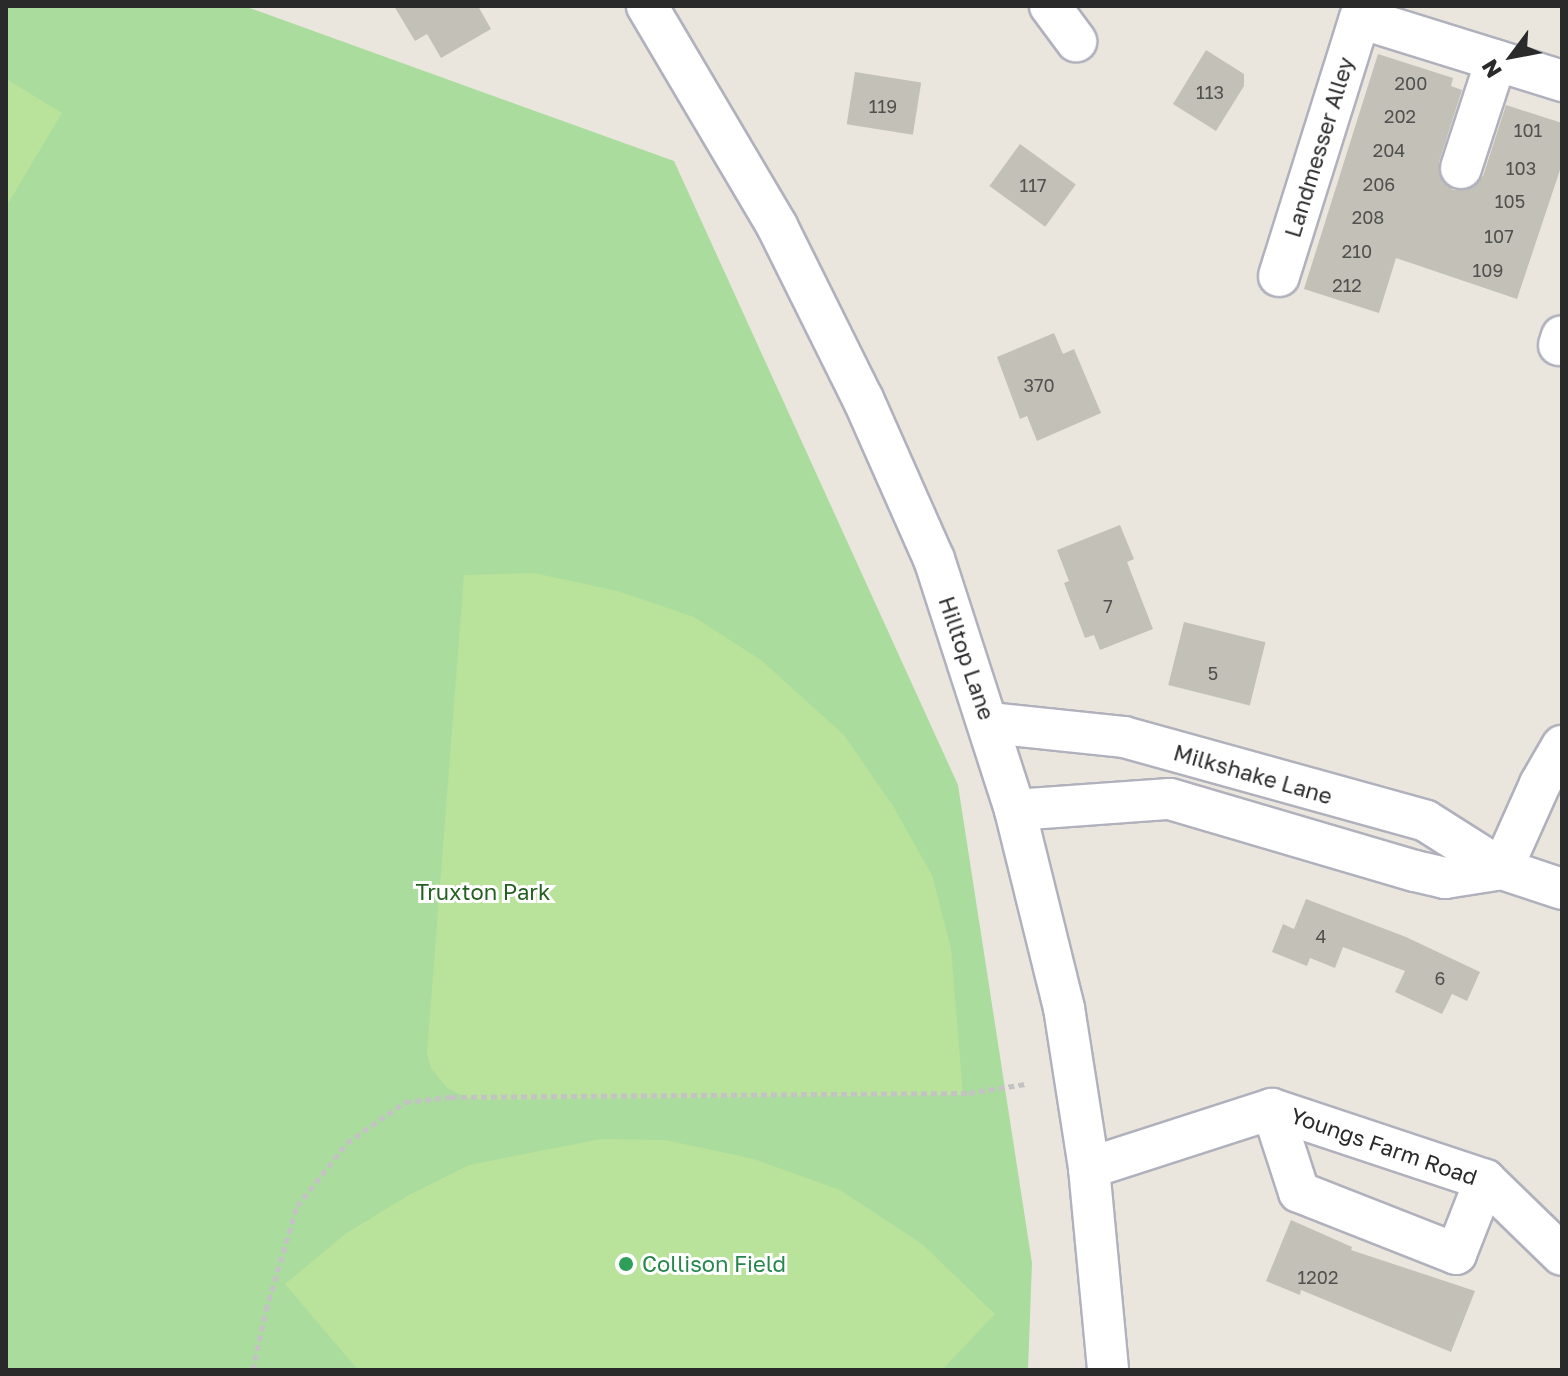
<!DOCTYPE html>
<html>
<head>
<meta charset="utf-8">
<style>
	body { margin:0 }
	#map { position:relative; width:1568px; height:1376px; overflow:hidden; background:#eae6dd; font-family:"Golos Text",sans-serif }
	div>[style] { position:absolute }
	.green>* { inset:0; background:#aadc9e }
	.pitch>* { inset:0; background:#b9e29b }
	.building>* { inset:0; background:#c3c0b8; transform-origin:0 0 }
	.path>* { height:5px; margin-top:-2.5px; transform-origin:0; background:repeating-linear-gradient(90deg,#c3c3c3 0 6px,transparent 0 10px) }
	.roads { filter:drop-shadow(2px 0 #b0b1bc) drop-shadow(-2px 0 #b0b1bc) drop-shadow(0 2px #b0b1bc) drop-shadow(0 -2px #b0b1bc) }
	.minor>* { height:40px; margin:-20px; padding:0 20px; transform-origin:20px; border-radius:20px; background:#fff }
	.dots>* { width:22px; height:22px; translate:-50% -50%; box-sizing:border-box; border:4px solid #fff; border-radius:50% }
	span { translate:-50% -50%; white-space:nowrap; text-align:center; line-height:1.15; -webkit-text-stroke:6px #fff; paint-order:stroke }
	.number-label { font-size:18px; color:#50504e }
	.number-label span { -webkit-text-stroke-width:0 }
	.street-label { font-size:22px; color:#2a2a2a }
	.park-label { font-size:22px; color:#246020 }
	.leisure-label { font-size:22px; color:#27864d }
	.left { translate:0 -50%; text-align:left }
	.frame { position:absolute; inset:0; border:8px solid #2a2a2a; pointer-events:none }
	.north { position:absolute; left:1472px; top:16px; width:80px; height:80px; -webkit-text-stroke:6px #fff; paint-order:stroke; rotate:238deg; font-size:22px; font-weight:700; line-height:32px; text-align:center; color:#2a2a2a }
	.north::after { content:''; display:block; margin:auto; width:28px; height:36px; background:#2a2a2a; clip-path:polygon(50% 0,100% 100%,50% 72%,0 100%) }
</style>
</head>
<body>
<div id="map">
	<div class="green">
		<i style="clip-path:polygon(6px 6px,244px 6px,674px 161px,958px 785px,1032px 1263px,1028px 1370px,6px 1370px)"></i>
	</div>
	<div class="pitch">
		<i style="clip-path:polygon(8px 80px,62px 113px,6px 207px,6px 84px)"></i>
		<i style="clip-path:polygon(534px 573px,617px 591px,694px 617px,761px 660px,844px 735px,893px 806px,932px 875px,951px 948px,963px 1095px,487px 1100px,466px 1098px,446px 1087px,431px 1068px,427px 1053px,464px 575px)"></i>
		<i style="clip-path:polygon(601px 1139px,665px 1140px,754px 1159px,840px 1190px,922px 1244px,995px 1314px,942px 1370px,358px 1370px,285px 1284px,345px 1234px,409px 1195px,469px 1165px)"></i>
	</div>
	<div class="building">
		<i style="clip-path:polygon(394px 6px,478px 6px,491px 29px,441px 58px,427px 34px,415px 41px)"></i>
		<i style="clip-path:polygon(1206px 50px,1244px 74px,1244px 86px,1216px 131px,1173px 104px)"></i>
		<i style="clip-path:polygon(1378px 54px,1453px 78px,1451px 86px,1462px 90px,1439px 162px,1439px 173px,1453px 190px,1466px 190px,1483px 176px,1506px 105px,1562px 123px,1562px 164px,1517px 299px,1396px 258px,1379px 313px,1304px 289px)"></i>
		<i style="left:855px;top:72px;width:67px;height:53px;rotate:9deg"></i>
		<i style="left:1020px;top:144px;width:69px;height:52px;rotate:36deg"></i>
		<i style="clip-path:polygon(1054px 333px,1063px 354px,1074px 349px,1101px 413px,1037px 441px,1027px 416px,1020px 419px,997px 357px)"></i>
		<i style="clip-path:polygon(1120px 525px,1134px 559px,1127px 562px,1153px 629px,1100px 650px,1094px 635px,1085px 638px,1064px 583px,1069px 581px,1057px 550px)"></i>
		<i style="left:1184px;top:622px;width:84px;height:65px;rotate:14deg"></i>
		<i style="clip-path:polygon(1306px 899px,1406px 937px,1480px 972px,1467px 1001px,1452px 994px,1442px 1014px,1395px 992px,1405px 971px,1343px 947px,1335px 968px,1310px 958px,1307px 966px,1272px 952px,1283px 924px,1294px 929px)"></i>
		<i style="clip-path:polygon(1291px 1220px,1352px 1247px,1351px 1250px,1475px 1291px,1451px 1352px,1301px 1290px,1300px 1295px,1266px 1281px)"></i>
	</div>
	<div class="path">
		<i style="left:253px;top:1370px;width:61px;rotate:-77.8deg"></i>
		<i style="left:266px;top:1310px;width:109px;rotate:-73.4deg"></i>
		<i style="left:297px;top:1206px;width:80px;rotate:-51.6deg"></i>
		<i style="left:347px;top:1143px;width:71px;rotate:-35.3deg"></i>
		<i style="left:405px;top:1102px;width:46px;rotate:-6.2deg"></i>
		<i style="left:451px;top:1097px;width:518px;rotate:-0.44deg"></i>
		<i style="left:969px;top:1093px;width:57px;rotate:-9.1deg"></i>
	</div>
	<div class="roads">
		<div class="minor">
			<i style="left:647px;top:6px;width:256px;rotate:59.4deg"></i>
			<i style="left:777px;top:226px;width:193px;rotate:63.6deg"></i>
			<i style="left:863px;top:399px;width:175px;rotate:66.1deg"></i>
			<i style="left:934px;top:559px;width:264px;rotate:72.1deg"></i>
			<i style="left:1015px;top:810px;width:204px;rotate:76.1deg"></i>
			<i style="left:1064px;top:1008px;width:162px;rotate:81.1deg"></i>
			<i style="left:1089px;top:1168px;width:203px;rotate:84.6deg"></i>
			<i style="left:1050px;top:6px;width:44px;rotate:53.4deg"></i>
			<i style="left:1461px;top:168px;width:113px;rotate:-71.9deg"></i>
			<i style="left:1279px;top:276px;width:270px;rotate:-72.6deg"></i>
			<i style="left:1360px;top:18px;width:212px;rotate:17.3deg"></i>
			<i style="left:1559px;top:345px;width:9px;rotate:-72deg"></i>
			<i style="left:990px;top:723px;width:135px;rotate:6deg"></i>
			<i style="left:1124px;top:737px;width:313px;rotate:15.5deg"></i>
			<i style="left:1426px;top:821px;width:90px;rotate:32.3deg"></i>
			<i style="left:1502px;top:869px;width:63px;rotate:18.4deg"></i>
			<i style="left:1015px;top:810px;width:155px;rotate:-4.1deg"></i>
			<i style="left:1170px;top:799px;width:255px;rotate:16.4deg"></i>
			<i style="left:1415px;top:871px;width:31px;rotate:13deg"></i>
			<i style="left:1445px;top:878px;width:58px;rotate:-9deg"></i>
			<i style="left:1502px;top:869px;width:93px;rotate:-65.9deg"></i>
			<i style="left:1540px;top:784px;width:44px;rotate:-59.9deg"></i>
			<i style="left:1272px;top:1109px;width:87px;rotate:72deg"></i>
			<i style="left:1299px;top:1192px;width:169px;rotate:21.5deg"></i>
			<i style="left:1456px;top:1254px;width:79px;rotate:-68.6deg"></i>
			<i style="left:1089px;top:1168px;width:192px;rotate:-17.9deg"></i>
			<i style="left:1272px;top:1109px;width:225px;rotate:18.4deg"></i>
			<i style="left:1485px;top:1180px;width:107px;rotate:44.2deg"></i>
		</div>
	</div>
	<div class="dots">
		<i style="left:626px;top:1264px;background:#2e9e5b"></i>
	</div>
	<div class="number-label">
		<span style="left:1411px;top:83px">200</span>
		<span style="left:1210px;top:92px">113</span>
		<span style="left:883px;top:106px">119</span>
		<span style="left:1400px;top:116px">202</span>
		<span style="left:1528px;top:130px">101</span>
		<span style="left:1389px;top:150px">204</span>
		<span style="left:1521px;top:168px">103</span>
		<span style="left:1379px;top:184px">206</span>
		<span style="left:1033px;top:185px">117</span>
		<span style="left:1510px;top:201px">105</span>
		<span style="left:1368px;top:217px">208</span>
		<span style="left:1499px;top:236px">107</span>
		<span style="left:1357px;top:251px">210</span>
		<span style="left:1488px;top:270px">109</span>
		<span style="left:1347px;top:285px">212</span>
		<span style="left:1039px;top:385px">370</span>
		<span style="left:1108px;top:606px">7</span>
		<span style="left:1213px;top:673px">5</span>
		<span style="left:1321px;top:936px">4</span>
		<span style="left:1440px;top:978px">6</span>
		<span style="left:1318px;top:1277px">1202</span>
	</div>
	<div class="street-label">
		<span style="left:1319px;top:147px;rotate:-73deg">Landmesser Alley</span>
		<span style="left:967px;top:658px;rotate:71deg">Hilltop Lane</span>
		<span style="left:1253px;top:774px;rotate:16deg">Milkshake Lane</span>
		<span style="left:1384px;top:1146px;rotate:19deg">Youngs Farm Road</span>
	</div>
	<div class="park-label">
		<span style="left:483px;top:892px">Truxton Park</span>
	</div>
	<div class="leisure-label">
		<span class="left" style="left:642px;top:1264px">Collison Field</span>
	</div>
	<div class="frame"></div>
	<div class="north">N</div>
</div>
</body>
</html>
